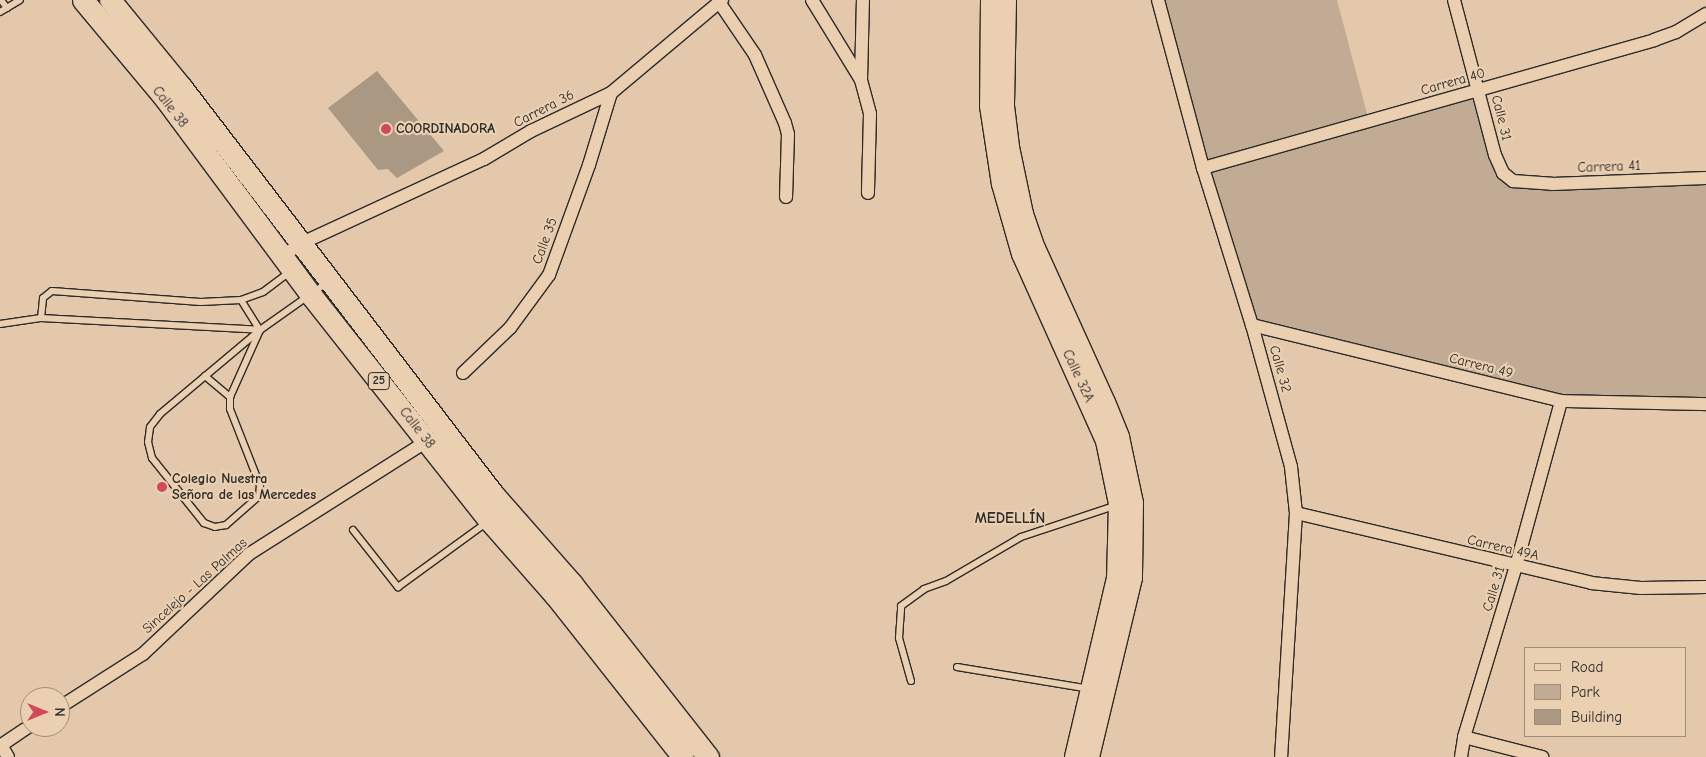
<!DOCTYPE html>
<html>
<head>
<meta charset="utf-8">
<style>
	body { margin:0 }
	#map { position:relative; width:1706px; height:757px; overflow:hidden; background:#e3c8ac; font-family:"Comic Neue",sans-serif }
	div>[style] { position:absolute }
	.green>* { inset:0; background:#c1ab94 }
	.building>* { inset:0; background:#ab9883 }
	.roads { filter:drop-shadow(1px 0 #2b2b2b) drop-shadow(-1px 0 #2b2b2b) drop-shadow(0 1px #2b2b2b) drop-shadow(0 -1px #2b2b2b) }
	.service>* { height:6px; margin:-3px; padding:0 3px; transform-origin:3px; border-radius:3px; background:#ebcfb1 }
	.minor>* { height:12px; margin:-6px; padding:0 6px; transform-origin:6px; border-radius:6px; background:#ebcfb1 }
	.secondary>* { height:18px; margin:-9px; padding:0 9px; transform-origin:9px; border-radius:9px; background:#ebcfb1 }
	.trunk>* { height:21px; margin:-10.5px; padding:0 10.5px; transform-origin:10.5px; border-radius:10.5px; background:#ebcfb1 }
	.dots>* { width:14px; height:14px; translate:-50% -50%; box-sizing:border-box; border:2px solid #ebcfb1; border-radius:50% }
	span { translate:-50% -50%; white-space:nowrap; text-align:center; line-height:1.15; -webkit-text-stroke:4.5px #ebcfb1; paint-order:stroke }
	.shield-label span { padding:1px 4px; background:#ebcfb1; border:1px solid; border-radius:4px; -webkit-text-stroke-width:0 }
	.shield-label { font-size:12px; color:#2b2b2b; font-weight:700 }
	.street-label { font-size:14px; color:#2b2b2b }
	.poi-label { font-size:14px; color:#2b2b2b; font-weight:700 }
	.left { translate:0 -50%; text-align:left }
	.neighbourhood-label { font-size:15px; color:#2b2b2b; font-weight:700 }
	.legend { position:absolute; left:1524px; top:647px; width:162px; height:90px; box-sizing:border-box; background:#ebcfb1; border:1px solid #9e8d7b; margin:0; padding:6px 9px; list-style:none; font-size:15px; color:#2b2b2b }
	.legend li { display:flex; align-items:center; gap:10px; height:25px }
	.legend b { width:25px; border:1px solid #9e8d7b }
	.north { position:absolute; left:20px; top:687px; width:50px; height:50px; box-sizing:border-box; background:#ebcfb1; border:1px solid #9e8d7b; border-radius:50%; rotate:90deg; font-size:14px; font-weight:700; line-height:20px; text-align:center; color:#2b2b2b }
	.north::after { content:''; display:block; margin:auto; width:18px; height:22px; background:#d1495b; clip-path:polygon(50% 0,100% 100%,50% 72%,0 100%) }
</style>
</head>
<body>
<div id="map">
	<div class="green">
		<i style="clip-path:polygon(1161px 0,1337px 0,1369px 121px,1478px 91px,1495px 155px,1513px 181px,1706px 178px,1706px 404px,1561px 401px,1252px 325px)"></i>
	</div>
	<div class="building">
		<i style="clip-path:polygon(377px 71px,444px 151px,397px 178px,388px 169px,378px 170px,328px 108px)"></i>
	</div>
	<div class="roads">
		<div class="service">
			<i style="left:1px;top:0;width:10px;rotate:53deg"></i>
			<i style="left:0;top:12px;width:23px;rotate:-31deg"></i>
			<i style="left:241px;top:300px;width:36px;rotate:58deg"></i>
			<i style="left:41px;top:318px;width:20px;rotate:-84deg"></i>
			<i style="left:43px;top:298px;width:11px;rotate:-38deg"></i>
			<i style="left:52px;top:291px;width:149px;rotate:4.2deg"></i>
			<i style="left:201px;top:302px;width:40px;rotate:-2.9deg"></i>
			<i style="left:241px;top:300px;width:23px;rotate:-20deg"></i>
			<i style="left:263px;top:292px;width:34px;rotate:-37deg"></i>
			<i style="left:0;top:324px;width:41px;rotate:-8.3deg"></i>
			<i style="left:41px;top:318px;width:219px;rotate:3.1deg"></i>
			<i style="left:260px;top:330px;width:73px;rotate:114.1deg"></i>
			<i style="left:230px;top:397px;width:12px;rotate:90deg"></i>
			<i style="left:230px;top:409px;width:82px;rotate:68.5deg"></i>
			<i style="left:260px;top:485px;width:11px;rotate:95deg"></i>
			<i style="left:259px;top:496px;width:44px;rotate:138.7deg"></i>
			<i style="left:226px;top:525px;width:11px;rotate:170deg"></i>
			<i style="left:215px;top:527px;width:12px;rotate:-160deg"></i>
			<i style="left:204px;top:523px;width:83px;rotate:-128.7deg"></i>
			<i style="left:152px;top:458px;width:16px;rotate:-104deg"></i>
			<i style="left:148px;top:442px;width:15px;rotate:-82deg"></i>
			<i style="left:150px;top:427px;width:16px;rotate:-52deg"></i>
			<i style="left:160px;top:414px;width:131px;rotate:-40deg"></i>
			<i style="left:260px;top:330px;width:83px;rotate:-35.2deg"></i>
			<i style="left:205px;top:376px;width:33px;rotate:40deg"></i>
			<i style="left:353px;top:530px;width:73px;rotate:51.7deg"></i>
			<i style="left:398px;top:587px;width:109px;rotate:-36deg"></i>
			<i style="left:957px;top:667px;width:135px;rotate:9.4deg"></i>
			<i style="left:911px;top:681px;width:45px;rotate:-105.6deg"></i>
			<i style="left:899px;top:638px;width:32px;rotate:-86deg"></i>
			<i style="left:901px;top:606px;width:29px;rotate:-36deg"></i>
			<i style="left:924px;top:589px;width:23px;rotate:-20deg"></i>
			<i style="left:946px;top:581px;width:87px;rotate:-30.4deg"></i>
			<i style="left:1021px;top:537px;width:101px;rotate:-18.4deg"></i>
		</div>
		<div class="minor">
			<i style="left:812px;top:0;width:94px;rotate:58.5deg"></i>
			<i style="left:861px;top:80px;width:35px;rotate:75deg"></i>
			<i style="left:870px;top:114px;width:79px;rotate:91.5deg"></i>
			<i style="left:1158px;top:0;width:174px;rotate:75deg"></i>
			<i style="left:1203px;top:168px;width:164px;rotate:72.7deg"></i>
			<i style="left:1252px;top:325px;width:147px;rotate:74.6deg"></i>
			<i style="left:1291px;top:467px;width:46px;rotate:83.8deg"></i>
			<i style="left:1296px;top:513px;width:244px;rotate:93.5deg"></i>
			<i style="left:1454px;top:0;width:160px;rotate:75.2deg"></i>
			<i style="left:1495px;top:155px;width:20px;rotate:66deg"></i>
			<i style="left:1503px;top:173px;width:13px;rotate:39deg"></i>
			<i style="left:1513px;top:181px;width:39px;rotate:4deg"></i>
			<i style="left:1552px;top:184px;width:154px;rotate:-2.2deg"></i>
			<i style="left:719px;top:2px;width:64px;rotate:55.8deg"></i>
			<i style="left:755px;top:55px;width:74px;rotate:66.2deg"></i>
			<i style="left:785px;top:123px;width:11px;rotate:75deg"></i>
			<i style="left:788px;top:134px;width:63px;rotate:91.8deg"></i>
			<i style="left:861px;top:80px;width:80px;rotate:-88.6deg"></i>
			<i style="left:1203px;top:168px;width:469px;rotate:-15.8deg"></i>
			<i style="left:1654px;top:40px;width:23px;rotate:-20deg"></i>
			<i style="left:1676px;top:32px;width:35px;rotate:-31deg"></i>
			<i style="left:282px;top:256px;width:24px;rotate:-33deg"></i>
			<i style="left:302px;top:243px;width:200px;rotate:-24.8deg"></i>
			<i style="left:484px;top:159px;width:55px;rotate:-30.8deg"></i>
			<i style="left:531px;top:131px;width:89px;rotate:-25.4deg"></i>
			<i style="left:611px;top:93px;width:145px;rotate:-40deg"></i>
			<i style="left:1252px;top:325px;width:318px;rotate:13.8deg"></i>
			<i style="left:1561px;top:401px;width:145px;rotate:1.2deg"></i>
			<i style="left:463px;top:373px;width:65px;rotate:-43.8deg"></i>
			<i style="left:510px;top:328px;width:66px;rotate:-53.7deg"></i>
			<i style="left:549px;top:275px;width:117px;rotate:-70deg"></i>
			<i style="left:589px;top:165px;width:75px;rotate:-73deg"></i>
			<i style="left:1296px;top:513px;width:303px;rotate:13.3deg"></i>
			<i style="left:1591px;top:583px;width:50px;rotate:5.7deg"></i>
			<i style="left:1641px;top:588px;width:65px;rotate:-0.9deg"></i>
			<i style="left:60px;top:707px;width:98px;rotate:-32.6deg"></i>
			<i style="left:143px;top:654px;width:146px;rotate:-43.3deg"></i>
			<i style="left:249px;top:554px;width:211px;rotate:-32.4deg"></i>
			<i style="left:1464px;top:737px;width:81px;rotate:14.4deg"></i>
			<i style="left:1px;top:745px;width:14px;rotate:60deg"></i>
			<i style="left:0;top:746px;width:36px;rotate:-34deg"></i>
			<i style="left:1461px;top:757px;width:20px;rotate:-81deg"></i>
			<i style="left:1464px;top:737px;width:179px;rotate:-73.1deg"></i>
			<i style="left:1516px;top:566px;width:171px;rotate:-74.7deg"></i>
		</div>
		<div class="secondary">
			<i style="left:990px;top:0;width:106px;rotate:90.5deg"></i>
			<i style="left:989px;top:106px;width:79px;rotate:81.3deg"></i>
			<i style="left:1001px;top:184px;width:73px;rotate:74.1deg"></i>
			<i style="left:1021px;top:254px;width:205px;rotate:65.8deg"></i>
			<i style="left:1105px;top:441px;width:64px;rotate:78.3deg"></i>
			<i style="left:1118px;top:504px;width:74px;rotate:91.5deg"></i>
			<i style="left:1116px;top:578px;width:184px;rotate:103.2deg"></i>
			<i style="left:1007px;top:0;width:106px;rotate:91.1deg"></i>
			<i style="left:1005px;top:106px;width:41px;rotate:83deg"></i>
			<i style="left:1010px;top:147px;width:68px;rotate:78.2deg"></i>
			<i style="left:1024px;top:214px;width:36px;rotate:71deg"></i>
			<i style="left:1036px;top:248px;width:169px;rotate:65.6deg"></i>
			<i style="left:1106px;top:402px;width:38px;rotate:68deg"></i>
			<i style="left:1120px;top:437px;width:67px;rotate:78deg"></i>
			<i style="left:1134px;top:503px;width:75px;rotate:90.8deg"></i>
			<i style="left:1133px;top:578px;width:184px;rotate:103.5deg"></i>
		</div>
		<div class="trunk">
			<i style="left:83px;top:0;width:126px;rotate:50.1deg"></i>
			<i style="left:164px;top:97px;width:247px;rotate:53.4deg"></i>
			<i style="left:311px;top:295px;width:287px;rotate:51.7deg"></i>
			<i style="left:489px;top:520px;width:100px;rotate:48.7deg"></i>
			<i style="left:555px;top:595px;width:206px;rotate:51.7deg"></i>
			<i style="left:110px;top:0;width:114px;rotate:50.7deg"></i>
			<i style="left:182px;top:88px;width:511px;rotate:52.55deg"></i>
			<i style="left:493px;top:494px;width:120px;rotate:48.7deg"></i>
			<i style="left:572px;top:584px;width:220px;rotate:51.8deg"></i>
		</div>
	</div>
	<div class="dots">
		<i style="left:386px;top:129px;background:#d1495b"></i>
		<i style="left:162px;top:487px;background:#d1495b"></i>
	</div>
	<div class="shield-label">
		<span style="left:379px;top:381px">25</span>
	</div>
	<div class="street-label">
		<span style="left:1453px;top:82px;rotate:-16deg">Carrera 40</span>
		<span style="left:170px;top:107px;rotate:52deg">Calle 38</span>
		<span style="left:544px;top:109px;rotate:-27deg">Carrera 36</span>
		<span style="left:1501px;top:118px;rotate:76deg">Calle 31</span>
		<span style="left:1609px;top:167px;rotate:-2deg">Carrera 41</span>
		<span style="left:545px;top:241px;rotate:-70deg">Calle 35</span>
		<span style="left:1481px;top:366px;rotate:14deg">Carrera 49</span>
		<span style="left:1280px;top:369px;rotate:74deg">Calle 32</span>
		<span style="left:1078px;top:376px;rotate:65deg">Calle 32A</span>
		<span style="left:417px;top:428px;rotate:52deg">Calle 38</span>
		<span style="left:1503px;top:548px;rotate:13deg">Carrera 49A</span>
		<span style="left:195px;top:586px;rotate:-42deg">Sincelejo - Las Palmas</span>
		<span style="left:1494px;top:589px;rotate:-73deg">Calle 31</span>
	</div>
	<div class="poi-label">
		<span class="left" style="left:396px;top:129px">COORDINADORA</span>
		<span class="left" style="left:172px;top:487px">Colegio Nuestra<br>Señora de las Mercedes</span>
	</div>
	<div class="neighbourhood-label">
		<span style="left:1010px;top:519px">MEDELLÍN</span>
	</div>
	<ul class="legend">
	<li><b style="height:6px;background:#ebcfb1"></b>Road</li>
	<li><b style="height:14px;background:#c1ab94"></b>Park</li>
	<li><b style="height:14px;background:#ab9883"></b>Building</li>
	</ul>
	<div class="north">N</div>
</div>
</body>
</html>
